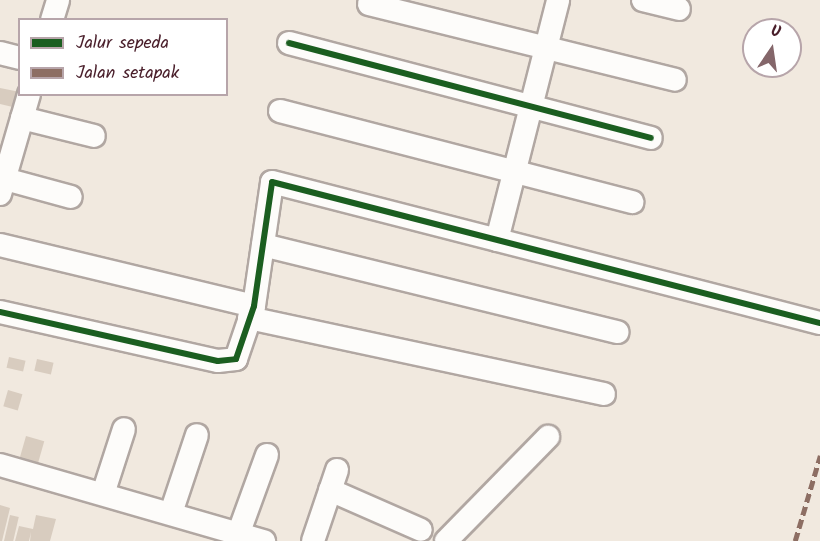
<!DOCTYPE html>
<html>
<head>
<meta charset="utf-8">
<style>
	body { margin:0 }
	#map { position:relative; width:820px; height:541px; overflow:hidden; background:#f1e9df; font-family:Kalam,sans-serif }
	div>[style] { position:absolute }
	.building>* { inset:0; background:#d8ccbf; transform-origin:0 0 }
	.roads { filter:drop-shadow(2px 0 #b1a7a2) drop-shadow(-2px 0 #b1a7a2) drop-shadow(0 2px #b1a7a2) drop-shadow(0 -2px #b1a7a2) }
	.minor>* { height:22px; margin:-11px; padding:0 11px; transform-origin:11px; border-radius:11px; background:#fdfcfa }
	.quiet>* { height:4.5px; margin-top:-2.25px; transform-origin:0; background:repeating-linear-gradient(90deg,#8d6e63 0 9px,transparent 0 13.5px) }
	.cycleway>* { height:6px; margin:-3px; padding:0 3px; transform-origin:3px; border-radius:3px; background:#1b5e20 }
	span { translate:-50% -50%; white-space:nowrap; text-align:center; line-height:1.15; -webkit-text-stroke:4.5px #fff; paint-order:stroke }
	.legend { position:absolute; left:18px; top:18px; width:210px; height:78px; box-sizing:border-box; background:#fff; border:2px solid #b7a5aa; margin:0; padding:8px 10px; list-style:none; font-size:18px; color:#4a1f2b }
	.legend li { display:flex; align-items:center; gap:12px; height:30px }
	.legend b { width:30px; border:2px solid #b7a5aa }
	.north { position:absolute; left:742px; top:18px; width:60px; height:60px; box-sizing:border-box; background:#fff; border:2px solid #b7a5aa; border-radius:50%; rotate:13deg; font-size:16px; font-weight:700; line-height:24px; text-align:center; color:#4a1f2b }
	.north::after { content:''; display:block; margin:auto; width:21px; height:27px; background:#84666a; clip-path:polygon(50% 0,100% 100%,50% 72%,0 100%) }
</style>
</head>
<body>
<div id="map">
	<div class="building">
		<i style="clip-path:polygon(0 88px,20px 92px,17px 108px,0 104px)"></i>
		<i style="left:9px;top:357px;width:17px;height:11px;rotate:13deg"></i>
		<i style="left:37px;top:359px;width:17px;height:12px;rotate:13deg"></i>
		<i style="left:8px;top:390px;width:15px;height:17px;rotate:16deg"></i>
		<i style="left:26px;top:436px;width:19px;height:28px;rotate:16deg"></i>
		<i style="clip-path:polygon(0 505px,10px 508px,2px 541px,0 541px)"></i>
		<i style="left:10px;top:515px;width:9px;height:27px;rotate:13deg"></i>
		<i style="clip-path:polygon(36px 515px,56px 519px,50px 541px,30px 541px,31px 532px,29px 541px,15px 541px,19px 526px,33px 529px)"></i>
	</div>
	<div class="roads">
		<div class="minor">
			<i style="left:643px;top:0;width:37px;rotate:14deg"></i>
			<i style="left:369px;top:4px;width:315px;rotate:13.9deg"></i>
			<i style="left:52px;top:20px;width:21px;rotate:-73deg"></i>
			<i style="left:289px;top:43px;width:374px;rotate:14.7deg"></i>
			<i style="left:0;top:53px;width:21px;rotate:14deg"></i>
			<i style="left:280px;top:111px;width:364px;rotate:14.5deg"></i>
			<i style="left:22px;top:118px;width:74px;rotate:14deg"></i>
			<i style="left:5px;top:179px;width:68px;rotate:15.3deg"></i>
			<i style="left:0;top:194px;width:104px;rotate:-73.8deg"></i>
			<i style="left:497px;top:240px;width:248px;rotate:-75.7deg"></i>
			<i style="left:0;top:245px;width:261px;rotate:13.5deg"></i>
			<i style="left:263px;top:245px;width:365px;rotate:13.8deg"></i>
			<i style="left:0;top:312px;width:223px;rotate:12.7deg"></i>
			<i style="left:218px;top:361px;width:18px;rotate:-6deg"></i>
			<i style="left:236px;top:359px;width:56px;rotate:-71.2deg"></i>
			<i style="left:254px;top:306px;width:125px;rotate:-81.7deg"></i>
			<i style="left:272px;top:182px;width:566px;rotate:14.43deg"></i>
			<i style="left:249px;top:318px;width:363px;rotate:12.1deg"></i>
			<i style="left:0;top:465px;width:275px;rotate:16.1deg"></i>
			<i style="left:330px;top:490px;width:99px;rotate:23.7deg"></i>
			<i style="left:103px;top:494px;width:68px;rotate:-72.1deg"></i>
			<i style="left:171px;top:513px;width:82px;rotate:-71.6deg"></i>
			<i style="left:239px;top:532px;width:82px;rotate:-70deg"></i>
			<i style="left:313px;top:541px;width:75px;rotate:-71.3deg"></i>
			<i style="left:446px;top:541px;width:146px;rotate:-45.6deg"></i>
		</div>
	</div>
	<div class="quiet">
		<i style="left:795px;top:541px;width:89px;rotate:-73.6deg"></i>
	</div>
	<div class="cycleway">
		<i style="left:289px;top:43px;width:374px;rotate:14.7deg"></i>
		<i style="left:0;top:312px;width:223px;rotate:12.7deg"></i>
		<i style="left:218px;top:361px;width:18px;rotate:-6deg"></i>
		<i style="left:236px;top:359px;width:56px;rotate:-71.2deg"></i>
		<i style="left:254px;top:306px;width:125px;rotate:-81.7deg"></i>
		<i style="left:272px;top:182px;width:566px;rotate:14.43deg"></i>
	</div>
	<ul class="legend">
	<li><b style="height:8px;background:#1b5e20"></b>Jalur sepeda</li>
	<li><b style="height:8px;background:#8d6e63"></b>Jalan setapak</li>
	</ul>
	<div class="north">U</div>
</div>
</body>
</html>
